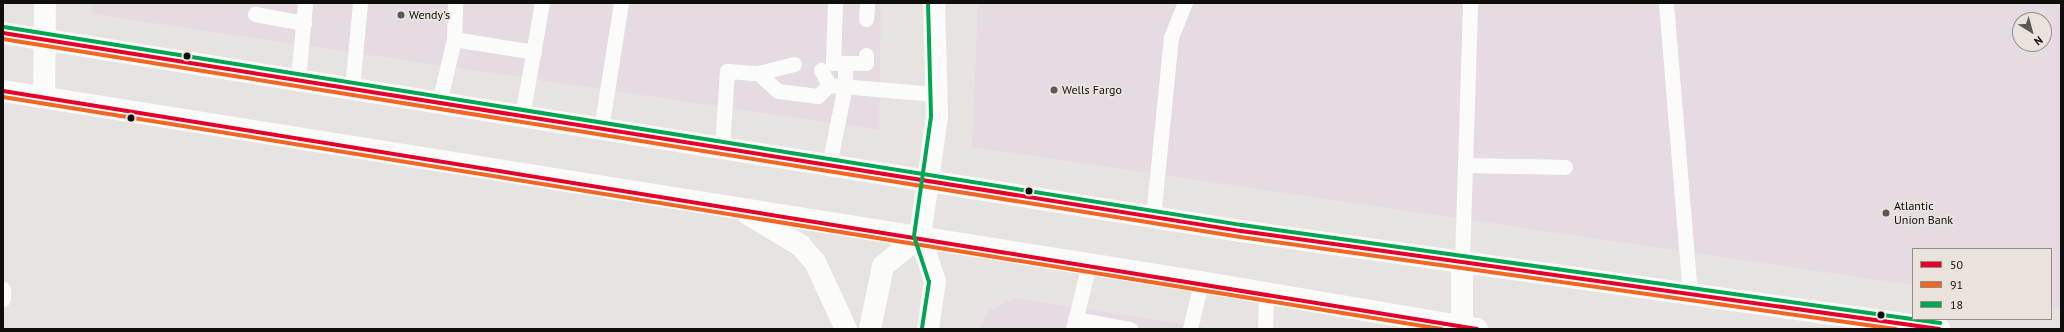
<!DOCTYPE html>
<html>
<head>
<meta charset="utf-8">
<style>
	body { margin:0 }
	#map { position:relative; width:2064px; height:332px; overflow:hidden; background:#e7e3e0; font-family:"PT Sans",sans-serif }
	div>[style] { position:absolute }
	.commercial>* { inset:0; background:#e6dbe3 }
	.service>* { height:15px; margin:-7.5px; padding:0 7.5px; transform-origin:7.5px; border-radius:7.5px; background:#fbfbfa }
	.minor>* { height:22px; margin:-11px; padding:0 11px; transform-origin:11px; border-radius:11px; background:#fbfbfa }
	.tertiary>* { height:22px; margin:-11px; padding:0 11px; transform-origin:11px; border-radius:11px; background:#fbfbfa }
	.primary>* { height:22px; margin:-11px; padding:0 11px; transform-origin:11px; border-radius:11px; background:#fbfbfa }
	.bus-1>* { height:4px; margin:-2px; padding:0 2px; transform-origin:2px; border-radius:2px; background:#e4002b }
	.bus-2>* { height:4px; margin:-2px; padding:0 2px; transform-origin:2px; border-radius:2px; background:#f26522 }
	.bus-3>* { height:4px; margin:-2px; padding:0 2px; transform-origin:2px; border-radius:2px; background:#00a651 }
	.dots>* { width:11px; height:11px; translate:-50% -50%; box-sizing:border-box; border:2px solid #eae3dd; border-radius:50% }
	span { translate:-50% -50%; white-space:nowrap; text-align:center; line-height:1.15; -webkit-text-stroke:3.5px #eae3dd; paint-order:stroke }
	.poi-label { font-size:12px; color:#100e0c }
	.left { translate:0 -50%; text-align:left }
	.frame { position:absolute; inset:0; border:4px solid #100e0c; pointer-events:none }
	.legend { position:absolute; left:1912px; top:248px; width:140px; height:72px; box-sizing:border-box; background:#eae3dd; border:1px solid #938e89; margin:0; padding:5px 7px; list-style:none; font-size:12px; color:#100e0c }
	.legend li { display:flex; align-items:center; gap:8px; height:20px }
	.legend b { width:20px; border:1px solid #938e89 }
	.north { position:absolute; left:2012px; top:12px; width:40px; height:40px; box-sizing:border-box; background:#eae3dd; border:1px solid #938e89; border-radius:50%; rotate:143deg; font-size:11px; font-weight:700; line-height:16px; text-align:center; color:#100e0c }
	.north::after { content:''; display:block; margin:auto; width:14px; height:18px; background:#5b5956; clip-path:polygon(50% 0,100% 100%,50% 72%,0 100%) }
</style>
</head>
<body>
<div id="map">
	<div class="commercial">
		<i style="clip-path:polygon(92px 3px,881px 3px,879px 130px,92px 14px)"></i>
		<i style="clip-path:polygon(evenodd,978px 3px,2061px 3px,2061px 309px,2051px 307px,2051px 249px,1913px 249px,1913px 285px,972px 147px,978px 3px,2020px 20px,2044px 20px,2044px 44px,2020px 44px,2020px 20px)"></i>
		<i style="clip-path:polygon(1015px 298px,1215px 329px,979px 329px,988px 311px)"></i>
	</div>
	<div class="service">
		<i style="left:835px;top:3px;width:60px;rotate:91.9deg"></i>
		<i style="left:833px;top:63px;width:33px"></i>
		<i style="left:866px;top:63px;width:8px;rotate:-90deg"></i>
		<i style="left:1666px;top:3px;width:290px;rotate:85.3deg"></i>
		<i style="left:255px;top:14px;width:50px;rotate:10.4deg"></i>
		<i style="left:866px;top:19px;width:16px;rotate:-86deg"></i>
		<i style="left:454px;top:39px;width:81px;rotate:9.2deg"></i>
		<i style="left:821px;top:70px;width:17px;rotate:62deg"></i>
		<i style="left:758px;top:73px;width:27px;rotate:42deg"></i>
		<i style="left:778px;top:91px;width:40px;rotate:7.1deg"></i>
		<i style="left:818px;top:96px;width:16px;rotate:-45deg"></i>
		<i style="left:829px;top:85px;width:107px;rotate:4.8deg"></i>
		<i style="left:298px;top:80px;width:77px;rotate:-84.8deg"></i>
		<i style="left:352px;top:89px;width:86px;rotate:-84.7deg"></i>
		<i style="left:439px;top:103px;width:66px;rotate:-76.8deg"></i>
		<i style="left:454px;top:39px;width:36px;rotate:-88deg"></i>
		<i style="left:522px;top:116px;width:115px;rotate:-80deg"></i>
		<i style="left:601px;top:129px;width:128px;rotate:-81deg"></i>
		<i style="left:722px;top:148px;width:77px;rotate:-86.3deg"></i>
		<i style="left:727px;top:71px;width:31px;rotate:4deg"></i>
		<i style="left:758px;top:73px;width:37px;rotate:-14deg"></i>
		<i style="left:829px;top:165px;width:81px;rotate:-78.6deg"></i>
		<i style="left:845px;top:86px;width:23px;rotate:-90deg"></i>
		<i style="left:1465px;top:165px;width:100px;rotate:1.1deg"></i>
		<i style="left:1153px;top:217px;width:181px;rotate:-84.3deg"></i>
		<i style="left:1171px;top:37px;width:37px;rotate:-68deg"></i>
		<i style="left:1462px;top:261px;width:258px;rotate:-88.2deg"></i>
		<i style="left:3px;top:289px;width:10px;rotate:90deg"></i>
		<i style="left:1075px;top:319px;width:56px;rotate:10.3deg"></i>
		<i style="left:1073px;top:329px;width:67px;rotate:-76.2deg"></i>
		<i style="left:1190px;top:329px;width:48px;rotate:-76.8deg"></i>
		<i style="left:1265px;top:329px;width:36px;rotate:-88deg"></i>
	</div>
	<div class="minor">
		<i style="left:44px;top:97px;width:94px;rotate:-89.4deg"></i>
		<i style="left:1462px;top:329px;width:68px;rotate:-90deg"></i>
	</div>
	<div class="tertiary">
		<i style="left:928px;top:181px;width:66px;rotate:-82.1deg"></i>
		<i style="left:937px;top:116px;width:113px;rotate:-91.5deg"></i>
	</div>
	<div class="primary">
		<i style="left:3px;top:33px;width:1254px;rotate:9.09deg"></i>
		<i style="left:1241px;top:231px;width:705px;rotate:7.99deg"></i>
		<i style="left:3px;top:91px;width:1213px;rotate:9.06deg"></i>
		<i style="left:1201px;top:282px;width:280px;rotate:9.7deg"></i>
		<i style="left:928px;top:181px;width:56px;rotate:98.3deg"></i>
		<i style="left:920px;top:236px;width:47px;rotate:71.6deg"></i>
		<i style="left:935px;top:281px;width:49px;rotate:98.3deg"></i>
		<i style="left:748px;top:214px;width:61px;rotate:30.8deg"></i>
		<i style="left:800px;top:245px;width:23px;rotate:49deg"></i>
		<i style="left:815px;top:262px;width:74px;rotate:65.2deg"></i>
		<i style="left:870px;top:329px;width:64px;rotate:-78.3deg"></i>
		<i style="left:883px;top:266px;width:48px;rotate:-39deg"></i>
	</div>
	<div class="bus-1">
		<i style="left:3px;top:33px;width:1254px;rotate:9.09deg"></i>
		<i style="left:1241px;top:231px;width:705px;rotate:7.99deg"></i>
		<i style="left:3px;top:91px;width:1493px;rotate:9.17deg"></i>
	</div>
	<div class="bus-2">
		<i style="left:3px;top:39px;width:1253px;rotate:9.09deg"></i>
		<i style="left:1240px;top:237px;width:662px;rotate:7.98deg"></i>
		<i style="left:3px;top:97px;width:1457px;rotate:9.16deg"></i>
	</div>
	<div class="bus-3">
		<i style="left:4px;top:27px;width:1254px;rotate:9.09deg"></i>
		<i style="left:1242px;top:225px;width:705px;rotate:7.99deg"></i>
		<i style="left:922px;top:328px;width:47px;rotate:-81.3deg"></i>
		<i style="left:929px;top:282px;width:48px;rotate:-108.1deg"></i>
		<i style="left:914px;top:236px;width:121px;rotate:-81.9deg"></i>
		<i style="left:931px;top:116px;width:113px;rotate:-91.5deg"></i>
	</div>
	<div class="dots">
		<i style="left:401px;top:15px;background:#5b5956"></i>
		<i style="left:187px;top:56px;background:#100e0c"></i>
		<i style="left:1054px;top:90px;background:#5b5956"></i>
		<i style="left:131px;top:118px;background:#100e0c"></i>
		<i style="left:1029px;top:191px;background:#100e0c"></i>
		<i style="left:1886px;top:213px;background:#5b5956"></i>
		<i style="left:1881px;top:315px;background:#100e0c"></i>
	</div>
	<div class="poi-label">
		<span class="left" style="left:409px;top:15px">Wendy's</span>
		<span class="left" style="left:1062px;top:90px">Wells Fargo</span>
		<span class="left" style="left:1894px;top:213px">Atlantic<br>Union Bank</span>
	</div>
	<div class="frame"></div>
	<ul class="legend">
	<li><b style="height:5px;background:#e4002b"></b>50</li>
	<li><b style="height:5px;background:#f26522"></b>91</li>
	<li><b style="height:5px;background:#00a651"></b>18</li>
	</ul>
	<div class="north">N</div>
</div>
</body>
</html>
